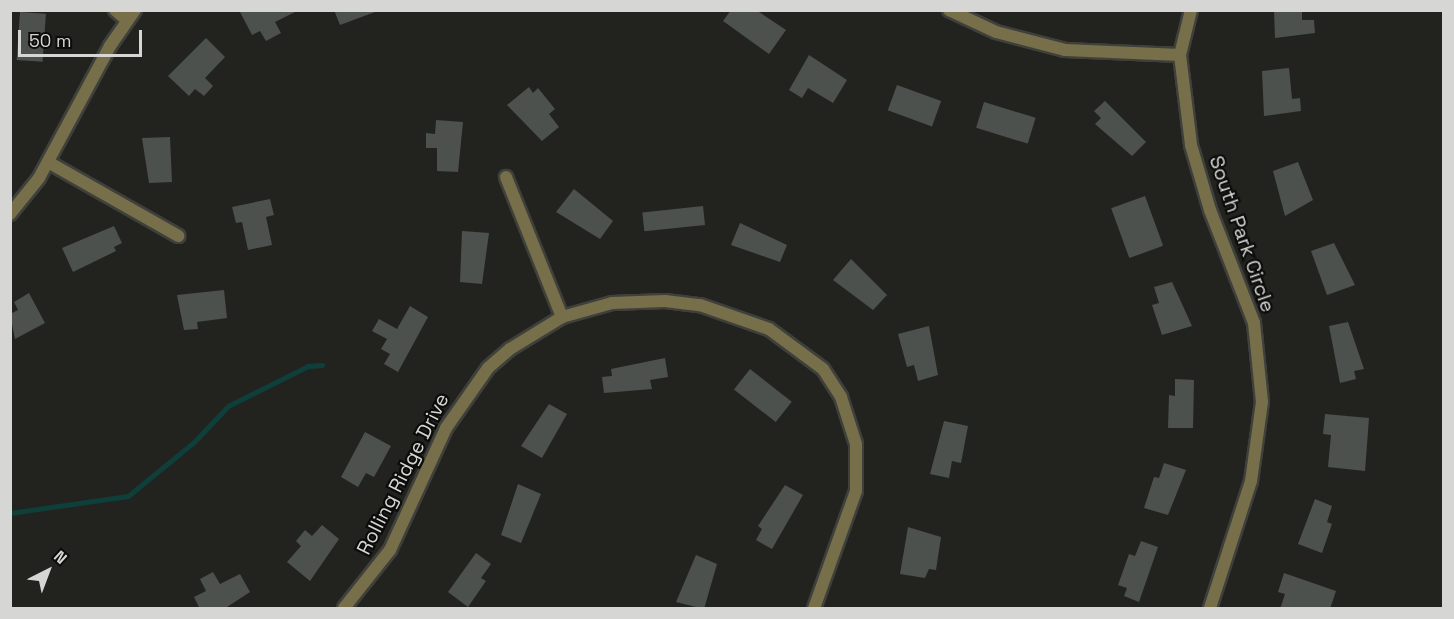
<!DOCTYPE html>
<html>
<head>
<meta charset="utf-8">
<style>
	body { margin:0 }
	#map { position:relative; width:1454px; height:619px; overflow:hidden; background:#22231f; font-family:"Space Grotesk",sans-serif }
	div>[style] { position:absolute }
	.stream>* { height:5px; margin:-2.5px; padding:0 2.5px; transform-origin:2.5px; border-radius:2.5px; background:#0e3f3a }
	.building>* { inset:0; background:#4c514d; transform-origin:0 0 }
	.roads { filter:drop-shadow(2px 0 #3f403c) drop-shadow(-2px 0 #3f403c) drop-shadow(0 2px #3f403c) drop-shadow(0 -2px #3f403c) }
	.minor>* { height:12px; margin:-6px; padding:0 6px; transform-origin:6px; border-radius:6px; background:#776f49 }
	span { translate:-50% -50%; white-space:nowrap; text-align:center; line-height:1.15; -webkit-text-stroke:4.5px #0c0c0b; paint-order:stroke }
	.street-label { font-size:20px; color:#d6d7d5 }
	.frame { position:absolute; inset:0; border:12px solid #d6d7d5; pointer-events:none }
	.north { position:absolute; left:18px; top:541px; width:60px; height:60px; -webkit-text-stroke:4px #0c0c0b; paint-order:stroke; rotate:42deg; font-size:16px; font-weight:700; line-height:24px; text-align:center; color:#d6d7d5 }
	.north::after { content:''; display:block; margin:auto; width:21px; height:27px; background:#d6d7d5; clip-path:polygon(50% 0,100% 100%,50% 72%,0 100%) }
	.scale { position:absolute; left:18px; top:30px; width:124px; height:27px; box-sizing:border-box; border:3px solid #d6d7d5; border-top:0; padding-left:8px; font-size:18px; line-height:21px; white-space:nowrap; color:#d6d7d5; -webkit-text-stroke:4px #0c0c0b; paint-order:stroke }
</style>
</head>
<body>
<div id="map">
	<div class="stream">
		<i style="left:10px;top:513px;width:119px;rotate:-8.2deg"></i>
		<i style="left:128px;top:496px;width:85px;rotate:-39.3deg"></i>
		<i style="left:194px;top:442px;width:50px;rotate:-46.6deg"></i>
		<i style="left:228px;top:406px;width:89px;rotate:-26.6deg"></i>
		<i style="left:308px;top:366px;width:14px;rotate:-4deg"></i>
	</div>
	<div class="building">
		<i style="clip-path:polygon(239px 10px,299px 10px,275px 22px,281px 33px,266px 41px,260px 31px,252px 35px)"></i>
		<i style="clip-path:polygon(334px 10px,375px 10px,375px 12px,340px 25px)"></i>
		<i style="clip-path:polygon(731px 10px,756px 10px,786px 30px,769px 54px,723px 21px)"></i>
		<i style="clip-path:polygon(1274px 10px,1302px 10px,1302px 20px,1314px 20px,1315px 33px,1275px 38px)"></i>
		<i style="left:20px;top:12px;width:26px;height:48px;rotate:4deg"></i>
		<i style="clip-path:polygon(206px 38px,225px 57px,205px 78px,213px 86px,204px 96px,195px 89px,189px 96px,168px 76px)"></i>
		<i style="clip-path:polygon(809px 55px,847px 80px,833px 103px,808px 88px,802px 98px,789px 90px)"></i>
		<i style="clip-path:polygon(1289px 68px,1292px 99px,1300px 98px,1301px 111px,1264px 116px,1262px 71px)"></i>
		<i style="left:897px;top:85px;width:47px;height:27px;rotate:20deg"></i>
		<i style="clip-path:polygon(529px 87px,533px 93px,538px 88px,555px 109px,549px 114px,559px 127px,542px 141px,507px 105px)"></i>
		<i style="clip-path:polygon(1105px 101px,1146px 142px,1132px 156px,1095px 124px,1101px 118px,1094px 111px)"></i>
		<i style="left:984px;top:102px;width:54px;height:27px;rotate:17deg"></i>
		<i style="clip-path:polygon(436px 120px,463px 122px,458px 172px,437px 171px,437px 148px,426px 148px,426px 133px,435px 134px)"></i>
		<i style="clip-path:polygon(170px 137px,172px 182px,149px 183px,142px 138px)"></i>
		<i style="clip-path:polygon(1298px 162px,1313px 200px,1285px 216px,1273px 171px)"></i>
		<i style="clip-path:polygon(574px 189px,613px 221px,600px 239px,556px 212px)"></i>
		<i style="left:1145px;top:196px;width:53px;height:36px;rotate:70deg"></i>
		<i style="clip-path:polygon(270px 199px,274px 215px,266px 217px,272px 245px,248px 250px,242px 222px,236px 223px,232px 207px)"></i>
		<i style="left:703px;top:206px;width:19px;height:61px;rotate:84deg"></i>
		<i style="clip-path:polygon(740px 223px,787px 245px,780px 262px,731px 245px)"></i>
		<i style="clip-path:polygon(114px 226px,122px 243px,114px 247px,116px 251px,73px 272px,62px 248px)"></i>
		<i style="clip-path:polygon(462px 231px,489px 233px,482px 284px,460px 282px)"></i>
		<i style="clip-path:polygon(1334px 243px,1355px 285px,1327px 295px,1311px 251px)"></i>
		<i style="clip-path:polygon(851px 259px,887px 295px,873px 310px,833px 280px)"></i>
		<i style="clip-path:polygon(1172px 282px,1192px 326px,1162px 335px,1152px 305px,1159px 303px,1154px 287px)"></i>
		<i style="clip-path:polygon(224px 290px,227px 318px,197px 322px,198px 329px,184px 330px,177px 295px)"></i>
		<i style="clip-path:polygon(29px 293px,45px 323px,15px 339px,10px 314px,18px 310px,14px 302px)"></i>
		<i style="clip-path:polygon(410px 306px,428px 317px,398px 372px,384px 364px,390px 354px,381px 349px,387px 339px,372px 331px,379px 319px,397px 329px)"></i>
		<i style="clip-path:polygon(1348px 322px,1364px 369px,1354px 371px,1356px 379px,1340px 383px,1329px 326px)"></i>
		<i style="clip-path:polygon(929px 326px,938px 375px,918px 381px,914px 365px,907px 367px,898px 334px)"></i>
		<i style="clip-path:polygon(665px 358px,668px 377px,650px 380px,652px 389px,604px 393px,602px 377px,612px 376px,611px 369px)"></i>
		<i style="left:750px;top:369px;width:53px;height:26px;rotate:38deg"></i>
		<i style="clip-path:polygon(1175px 379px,1194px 380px,1193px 428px,1168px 428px,1169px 395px,1175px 396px)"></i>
		<i style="clip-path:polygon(549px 404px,567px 414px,542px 458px,521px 446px)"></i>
		<i style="clip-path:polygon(1325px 414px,1369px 418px,1365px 471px,1328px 467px,1331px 435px,1323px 434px)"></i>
		<i style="clip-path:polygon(944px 421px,968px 426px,961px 463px,952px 461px,949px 478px,930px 474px)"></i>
		<i style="clip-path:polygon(365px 432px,391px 446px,374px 477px,366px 473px,358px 487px,341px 477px)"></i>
		<i style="clip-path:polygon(1164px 463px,1186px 470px,1168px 515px,1144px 508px,1154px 477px,1159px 478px)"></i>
		<i style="clip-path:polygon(518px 484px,541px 494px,521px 543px,501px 535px)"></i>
		<i style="clip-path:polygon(785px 485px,803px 495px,772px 549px,756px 540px,762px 529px,758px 526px)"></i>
		<i style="clip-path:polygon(1315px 499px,1332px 506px,1327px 522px,1332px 524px,1322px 553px,1298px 544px)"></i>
		<i style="clip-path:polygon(322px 525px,339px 539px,310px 581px,287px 562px,301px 546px,296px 541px,305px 530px,312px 536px)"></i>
		<i style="clip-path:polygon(908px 527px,941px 537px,936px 570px,929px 569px,925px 578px,900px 574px)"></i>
		<i style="clip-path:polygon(1141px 541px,1158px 547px,1139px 602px,1124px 596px,1127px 588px,1118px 585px,1129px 554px,1135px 556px)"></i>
		<i style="clip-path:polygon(476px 553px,491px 564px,481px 578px,486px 581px,468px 607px,448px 592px)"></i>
		<i style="clip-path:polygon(696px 555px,717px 564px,704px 609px,676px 602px)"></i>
		<i style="clip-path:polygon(213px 572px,220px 584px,240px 574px,250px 592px,224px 609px,200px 609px,194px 597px,206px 591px,200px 579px)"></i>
		<i style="clip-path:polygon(1284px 573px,1336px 591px,1330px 609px,1280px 609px,1285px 594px,1278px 592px)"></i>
	</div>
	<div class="roads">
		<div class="minor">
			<i style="left:115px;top:10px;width:16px;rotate:40deg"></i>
			<i style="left:949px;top:10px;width:52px;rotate:25.1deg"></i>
			<i style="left:996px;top:32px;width:71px;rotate:14.6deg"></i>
			<i style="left:1065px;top:50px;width:115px;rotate:2.5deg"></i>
			<i style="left:1191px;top:10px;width:46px;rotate:103.7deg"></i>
			<i style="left:1180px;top:55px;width:91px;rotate:83deg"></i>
			<i style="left:1191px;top:145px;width:68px;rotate:73.7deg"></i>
			<i style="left:1210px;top:210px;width:121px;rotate:68.7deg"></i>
			<i style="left:1254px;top:323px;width:79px;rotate:84.2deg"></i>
			<i style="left:1262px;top:402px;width:80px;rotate:97.9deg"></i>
			<i style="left:1251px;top:481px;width:133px;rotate:107.9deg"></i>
			<i style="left:48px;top:162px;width:150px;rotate:29.6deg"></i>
			<i style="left:506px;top:177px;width:151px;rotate:68.2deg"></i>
			<i style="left:10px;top:214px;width:46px;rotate:-51.1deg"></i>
			<i style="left:39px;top:178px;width:150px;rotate:-61.7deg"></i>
			<i style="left:110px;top:46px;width:44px;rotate:-55.2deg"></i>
			<i style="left:344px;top:608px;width:74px;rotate:-51.6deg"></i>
			<i style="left:390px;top:550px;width:134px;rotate:-65.3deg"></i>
			<i style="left:446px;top:428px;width:73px;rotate:-55deg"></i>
			<i style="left:488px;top:368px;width:29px;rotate:-41deg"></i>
			<i style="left:510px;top:349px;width:61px;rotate:-31.6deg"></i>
			<i style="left:562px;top:317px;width:52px;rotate:-15.6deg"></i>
			<i style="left:612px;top:303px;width:53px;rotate:-2.2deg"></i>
			<i style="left:665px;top:301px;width:35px;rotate:7deg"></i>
			<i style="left:700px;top:305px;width:73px;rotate:19.2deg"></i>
			<i style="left:769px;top:329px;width:67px;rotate:36.5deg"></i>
			<i style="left:823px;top:369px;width:33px;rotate:57deg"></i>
			<i style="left:841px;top:397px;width:49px;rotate:72.3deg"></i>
			<i style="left:856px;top:444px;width:47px;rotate:90deg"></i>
			<i style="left:856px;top:491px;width:124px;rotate:109.7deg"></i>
		</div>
	</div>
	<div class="street-label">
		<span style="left:1242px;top:234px;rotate:71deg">South Park Circle</span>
		<span style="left:403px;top:474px;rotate:-63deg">Rolling Ridge Drive</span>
	</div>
	<div class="frame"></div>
	<div class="north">N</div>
	<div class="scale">50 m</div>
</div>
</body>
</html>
